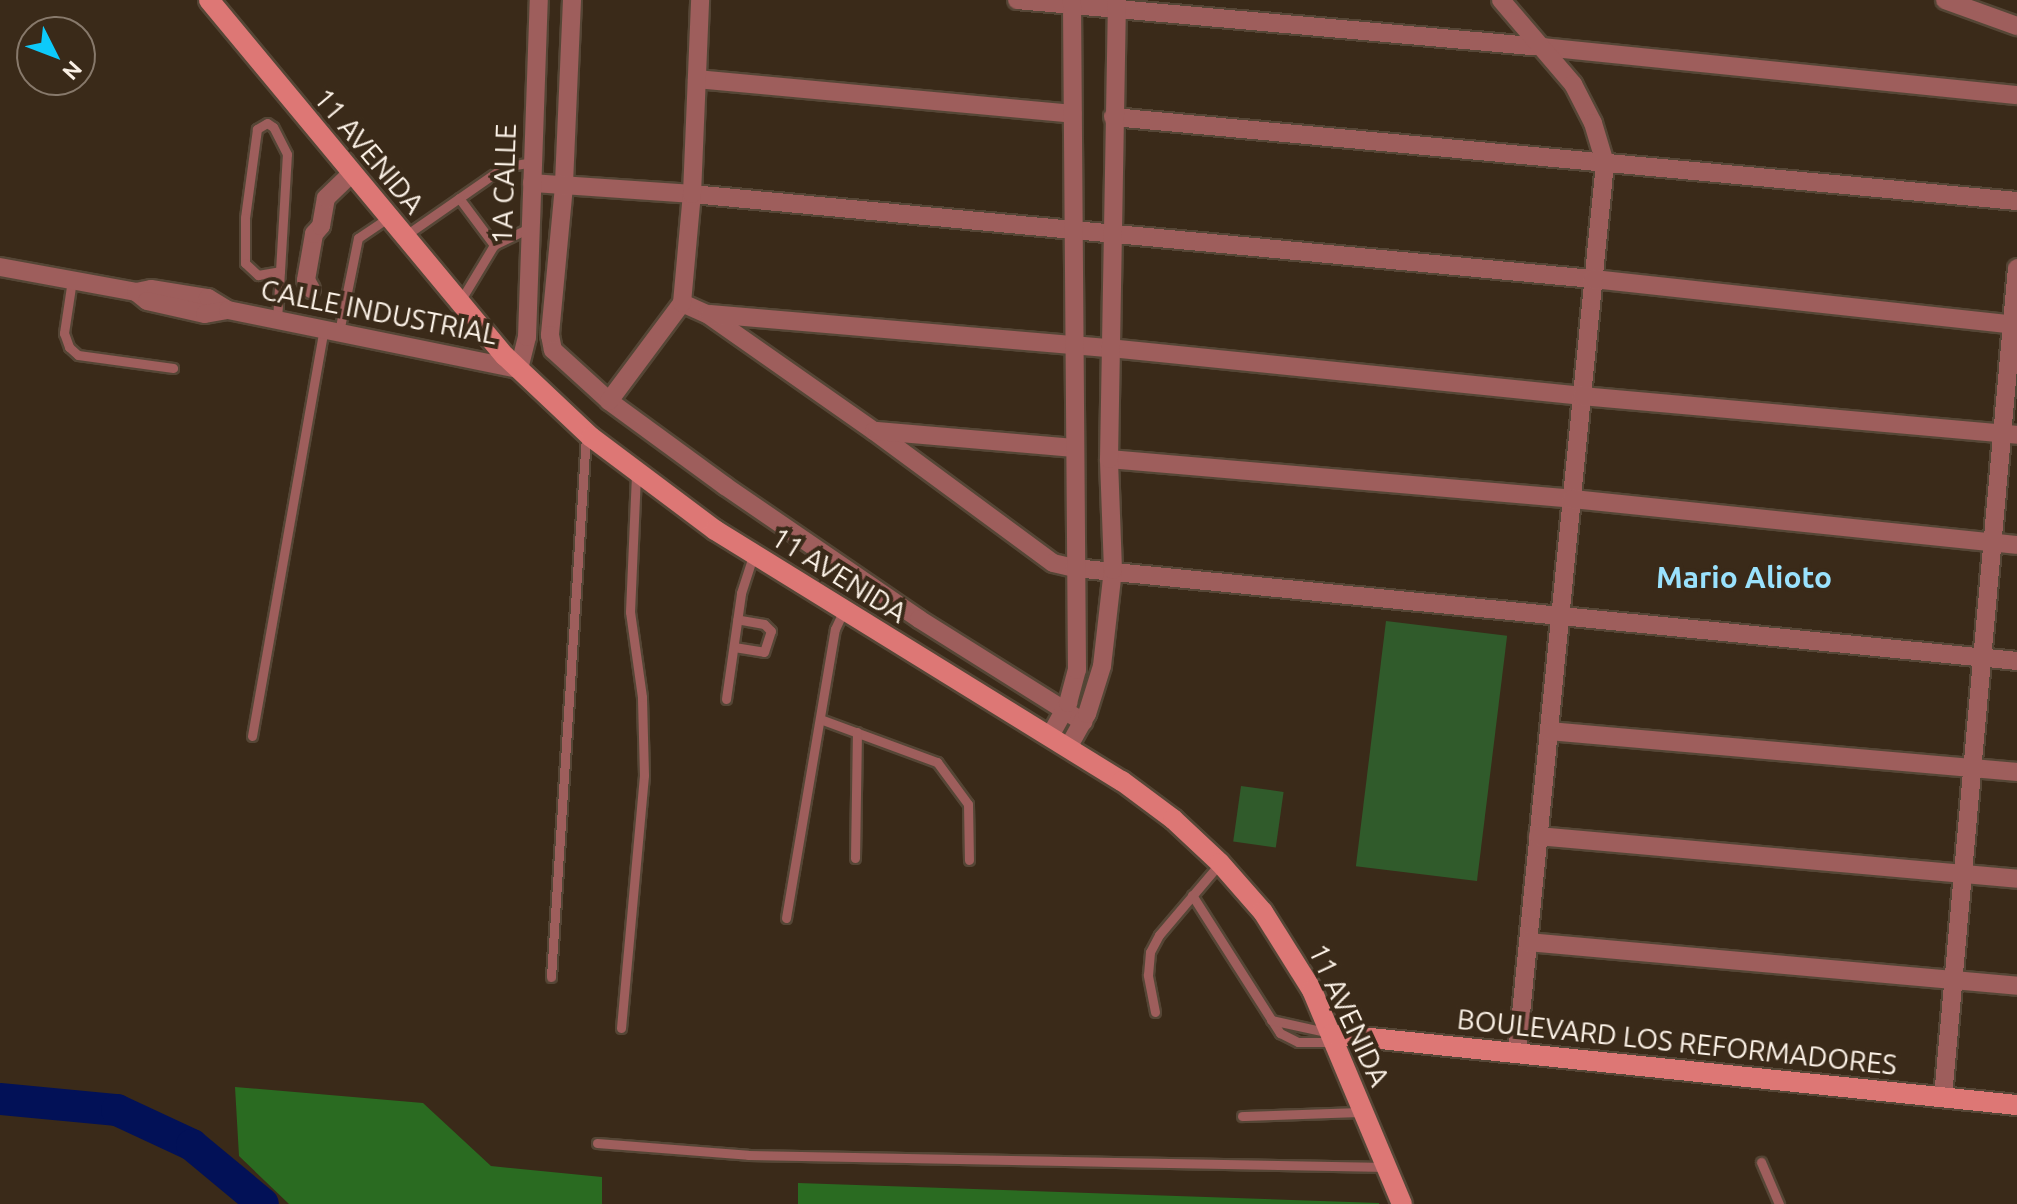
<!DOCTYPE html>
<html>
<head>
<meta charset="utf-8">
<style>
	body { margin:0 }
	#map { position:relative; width:2017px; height:1204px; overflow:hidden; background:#3a2a19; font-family:Ubuntu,sans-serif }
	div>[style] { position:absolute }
	.green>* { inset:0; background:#305b2b; transform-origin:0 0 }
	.forest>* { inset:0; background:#2a6b21 }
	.river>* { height:32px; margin:-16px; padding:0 16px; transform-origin:16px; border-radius:16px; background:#021157 }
	.roads { filter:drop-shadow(2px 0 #554636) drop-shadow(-2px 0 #554636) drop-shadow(0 2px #554636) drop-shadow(0 -2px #554636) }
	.lane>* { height:9px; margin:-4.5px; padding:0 4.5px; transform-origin:4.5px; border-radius:4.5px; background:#9e5e5c }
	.street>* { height:18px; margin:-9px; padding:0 9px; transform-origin:9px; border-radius:9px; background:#9e5e5c }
	.secondary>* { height:20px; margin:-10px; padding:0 10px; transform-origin:10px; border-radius:10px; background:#dd7775 }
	span { translate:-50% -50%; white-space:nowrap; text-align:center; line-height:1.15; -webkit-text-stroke:8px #3a2a19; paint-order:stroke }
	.street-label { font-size:28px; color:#faf0e5 }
	.neighbourhood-label { font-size:30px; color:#9ae2fd; font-weight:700 }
	.north { position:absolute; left:16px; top:16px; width:80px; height:80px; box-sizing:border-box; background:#3a2a19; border:2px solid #87796b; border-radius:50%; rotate:132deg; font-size:22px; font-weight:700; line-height:32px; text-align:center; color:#faf0e5 }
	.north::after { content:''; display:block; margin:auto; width:28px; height:36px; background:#0dcafa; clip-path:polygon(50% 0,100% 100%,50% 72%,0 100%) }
</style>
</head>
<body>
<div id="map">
	<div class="green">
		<i style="left:1386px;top:621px;width:122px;height:247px;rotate:7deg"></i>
		<i style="left:1241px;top:786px;width:43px;height:56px;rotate:8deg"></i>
	</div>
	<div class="forest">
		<i style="clip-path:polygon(235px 1087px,423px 1103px,491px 1166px,602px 1177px,602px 1204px,289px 1204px,239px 1156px)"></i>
		<i style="clip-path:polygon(798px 1183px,1379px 1203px,1379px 1204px,798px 1204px)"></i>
	</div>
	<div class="river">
		<i style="left:0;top:1099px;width:118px;rotate:5.4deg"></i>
		<i style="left:117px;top:1110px;width:83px;rotate:25deg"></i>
		<i style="left:192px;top:1145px;width:92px;rotate:39.7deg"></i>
	</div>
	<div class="roads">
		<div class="lane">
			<i style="left:459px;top:198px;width:59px;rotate:53.3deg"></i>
			<i style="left:406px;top:235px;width:119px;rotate:-34.8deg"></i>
			<i style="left:504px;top:167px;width:29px;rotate:-10deg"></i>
			<i style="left:72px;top:280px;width:54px;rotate:98.6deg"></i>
			<i style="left:64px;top:333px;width:15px;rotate:70deg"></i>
			<i style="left:69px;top:347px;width:12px;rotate:42deg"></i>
			<i style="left:78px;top:355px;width:96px;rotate:7.8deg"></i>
			<i style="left:459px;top:303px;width:68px;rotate:-58.9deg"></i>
			<i style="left:494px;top:245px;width:41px;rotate:-25.9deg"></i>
			<i style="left:277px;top:320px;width:49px;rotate:-86.5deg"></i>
			<i style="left:280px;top:271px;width:117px;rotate:-86.6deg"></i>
			<i style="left:287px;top:154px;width:30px;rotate:-117deg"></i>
			<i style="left:273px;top:127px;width:7px;rotate:-146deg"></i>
			<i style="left:267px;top:123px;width:12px;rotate:149deg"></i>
			<i style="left:257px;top:129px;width:90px;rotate:97.7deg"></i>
			<i style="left:245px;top:218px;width:45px;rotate:90deg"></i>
			<i style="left:245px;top:263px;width:18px;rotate:43deg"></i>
			<i style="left:258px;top:275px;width:22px;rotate:-10deg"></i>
			<i style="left:339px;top:332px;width:96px;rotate:-78.6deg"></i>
			<i style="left:358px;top:238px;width:36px;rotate:-34deg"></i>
			<i style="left:734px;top:647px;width:30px;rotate:9deg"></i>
			<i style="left:764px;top:652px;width:22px;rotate:-72deg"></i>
			<i style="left:771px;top:631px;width:10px;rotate:-135deg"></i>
			<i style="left:764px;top:624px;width:27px;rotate:-170deg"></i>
			<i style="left:726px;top:699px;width:107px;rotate:-81.9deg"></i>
			<i style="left:741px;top:593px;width:40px;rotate:-72deg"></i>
			<i style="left:820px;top:719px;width:125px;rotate:20.2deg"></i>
			<i style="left:937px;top:762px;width:52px;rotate:53.6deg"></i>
			<i style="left:968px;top:804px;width:56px;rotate:89deg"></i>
			<i style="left:252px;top:736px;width:413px;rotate:-80deg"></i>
			<i style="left:855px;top:858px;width:126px;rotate:-89.1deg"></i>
			<i style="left:1192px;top:895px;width:164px;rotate:57.5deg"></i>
			<i style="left:1280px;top:1033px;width:20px;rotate:27deg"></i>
			<i style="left:1298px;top:1042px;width:34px"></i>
			<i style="left:786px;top:918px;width:293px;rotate:-80.4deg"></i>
			<i style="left:835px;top:629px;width:19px;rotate:-65deg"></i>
			<i style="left:551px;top:977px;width:542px;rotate:-86.3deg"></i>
			<i style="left:1155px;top:1012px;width:38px;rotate:-101deg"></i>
			<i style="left:1148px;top:975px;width:23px;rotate:-85deg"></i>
			<i style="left:1150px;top:952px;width:19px;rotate:-62deg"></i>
			<i style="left:1159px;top:935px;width:94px;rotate:-49.7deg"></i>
			<i style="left:1271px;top:1020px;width:60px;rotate:12.4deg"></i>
			<i style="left:621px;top:1028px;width:254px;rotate:-84.8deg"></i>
			<i style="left:644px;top:775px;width:78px;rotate:-91.5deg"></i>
			<i style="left:642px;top:697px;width:86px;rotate:-98deg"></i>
			<i style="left:630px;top:612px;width:138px;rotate:-87.5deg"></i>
			<i style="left:1242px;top:1116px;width:120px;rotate:-1.9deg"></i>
			<i style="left:597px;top:1143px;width:151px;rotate:4.5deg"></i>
			<i style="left:748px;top:1155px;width:639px;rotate:1.08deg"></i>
			<i style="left:1761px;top:1162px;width:46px;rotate:66.8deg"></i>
		</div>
		<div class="street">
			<i style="left:572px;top:0;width:186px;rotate:92.5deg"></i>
			<i style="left:564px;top:186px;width:150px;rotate:95.4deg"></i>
			<i style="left:550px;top:335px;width:15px;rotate:79deg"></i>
			<i style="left:553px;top:350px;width:76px;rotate:42.3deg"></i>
			<i style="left:609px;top:401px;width:144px;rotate:36.2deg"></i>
			<i style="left:725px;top:486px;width:235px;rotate:34.4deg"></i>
			<i style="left:919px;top:619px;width:194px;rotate:32.1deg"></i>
			<i style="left:1017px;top:0;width:528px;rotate:5.11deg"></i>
			<i style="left:1543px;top:47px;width:476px;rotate:5.8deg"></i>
			<i style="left:1501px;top:0;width:111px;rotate:49.4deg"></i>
			<i style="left:1573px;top:84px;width:44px;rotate:62.9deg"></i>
			<i style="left:1593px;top:123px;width:42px;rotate:73.3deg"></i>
			<i style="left:1605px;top:163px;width:895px;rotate:95.64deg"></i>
			<i style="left:1945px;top:0;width:77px;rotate:19.9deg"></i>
			<i style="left:697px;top:79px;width:377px;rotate:5.3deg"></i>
			<i style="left:1113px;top:117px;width:908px;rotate:5.31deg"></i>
			<i style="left:532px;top:183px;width:160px;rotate:3.9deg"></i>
			<i style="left:692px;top:194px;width:905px;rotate:5.39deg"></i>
			<i style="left:1593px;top:279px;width:426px;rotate:6.2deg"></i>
			<i style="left:0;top:267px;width:138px;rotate:10.4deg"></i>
			<i style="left:136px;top:292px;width:15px;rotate:-11deg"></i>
			<i style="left:151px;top:289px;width:58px;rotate:9deg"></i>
			<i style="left:208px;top:298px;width:23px;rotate:31deg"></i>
			<i style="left:311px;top:289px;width:10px;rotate:-119deg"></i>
			<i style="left:306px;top:280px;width:47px;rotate:-80.1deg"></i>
			<i style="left:314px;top:234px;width:11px;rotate:-49deg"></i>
			<i style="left:321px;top:226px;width:28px;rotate:-80deg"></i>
			<i style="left:326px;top:198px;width:35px;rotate:-44deg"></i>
			<i style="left:136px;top:292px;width:14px;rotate:39deg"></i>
			<i style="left:147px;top:301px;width:59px;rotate:12.6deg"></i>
			<i style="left:205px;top:314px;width:23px;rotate:-10deg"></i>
			<i style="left:228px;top:310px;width:297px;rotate:11.5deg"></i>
			<i style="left:519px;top:369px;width:33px;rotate:-76deg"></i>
			<i style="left:527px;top:337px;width:337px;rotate:-88deg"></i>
			<i style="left:682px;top:303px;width:27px;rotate:24deg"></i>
			<i style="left:707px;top:314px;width:204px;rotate:35deg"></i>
			<i style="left:874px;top:431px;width:222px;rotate:36.4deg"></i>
			<i style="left:1053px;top:563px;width:22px;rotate:13deg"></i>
			<i style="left:1074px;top:568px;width:948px;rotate:5.63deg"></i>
			<i style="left:710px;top:314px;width:401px;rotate:4.9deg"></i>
			<i style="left:1110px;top:348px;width:474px;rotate:5.8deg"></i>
			<i style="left:1582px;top:396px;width:437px;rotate:5.1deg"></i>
			<i style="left:609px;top:401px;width:122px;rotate:-53.3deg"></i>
			<i style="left:682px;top:303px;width:109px;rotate:-84.8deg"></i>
			<i style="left:692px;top:194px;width:194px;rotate:-87.6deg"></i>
			<i style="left:877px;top:431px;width:198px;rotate:4.9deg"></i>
			<i style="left:1109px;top:459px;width:465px;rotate:4.9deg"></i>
			<i style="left:1572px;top:499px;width:447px;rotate:5.9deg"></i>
			<i style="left:1549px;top:731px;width:470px;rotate:5deg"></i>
			<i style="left:1050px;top:736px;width:38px;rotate:-61deg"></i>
			<i style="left:1068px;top:703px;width:34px;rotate:-75deg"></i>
			<i style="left:1077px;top:670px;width:670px;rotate:-90.43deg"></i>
			<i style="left:1069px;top:746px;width:37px;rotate:-61deg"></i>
			<i style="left:1087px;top:714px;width:50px;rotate:-72.6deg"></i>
			<i style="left:1102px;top:666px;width:97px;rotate:-83.5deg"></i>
			<i style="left:1113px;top:570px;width:111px;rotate:-92.1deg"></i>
			<i style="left:1109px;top:459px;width:459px;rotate:-89deg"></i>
			<i style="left:1538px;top:836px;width:481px;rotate:5.1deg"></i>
			<i style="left:1528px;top:942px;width:491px;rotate:5.1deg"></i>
			<i style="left:1943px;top:1097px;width:832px;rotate:-84.9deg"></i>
		</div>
		<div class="secondary">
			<i style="left:209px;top:0;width:463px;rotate:50.3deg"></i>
			<i style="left:505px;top:356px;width:118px;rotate:43.3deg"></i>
			<i style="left:591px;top:437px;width:155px;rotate:36.9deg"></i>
			<i style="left:715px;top:530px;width:478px;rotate:31.7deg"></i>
			<i style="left:1122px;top:781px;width:64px;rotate:36.7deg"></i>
			<i style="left:1173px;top:819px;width:64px;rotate:43.1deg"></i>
			<i style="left:1220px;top:863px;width:65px;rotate:48.7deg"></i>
			<i style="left:1263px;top:912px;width:92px;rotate:57.9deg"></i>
			<i style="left:1312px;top:990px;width:232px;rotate:67.2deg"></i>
			<i style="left:1332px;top:1034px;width:689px;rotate:5.92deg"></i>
		</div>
	</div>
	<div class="street-label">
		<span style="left:369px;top:151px;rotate:50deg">11 AVENIDA</span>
		<span style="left:504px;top:184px;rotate:-88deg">1A CALLE</span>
		<span style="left:379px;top:312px;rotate:11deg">CALLE INDUSTRIAL</span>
		<span style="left:839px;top:575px;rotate:32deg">11 AVENIDA</span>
		<span style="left:1349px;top:1015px;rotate:65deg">11 AVENIDA</span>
		<span style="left:1677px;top:1042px;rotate:6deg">BOULEVARD LOS REFORMADORES</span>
	</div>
	<div class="neighbourhood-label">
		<span style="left:1744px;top:577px">Mario Alioto</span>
	</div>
	<div class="north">N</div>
</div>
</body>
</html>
